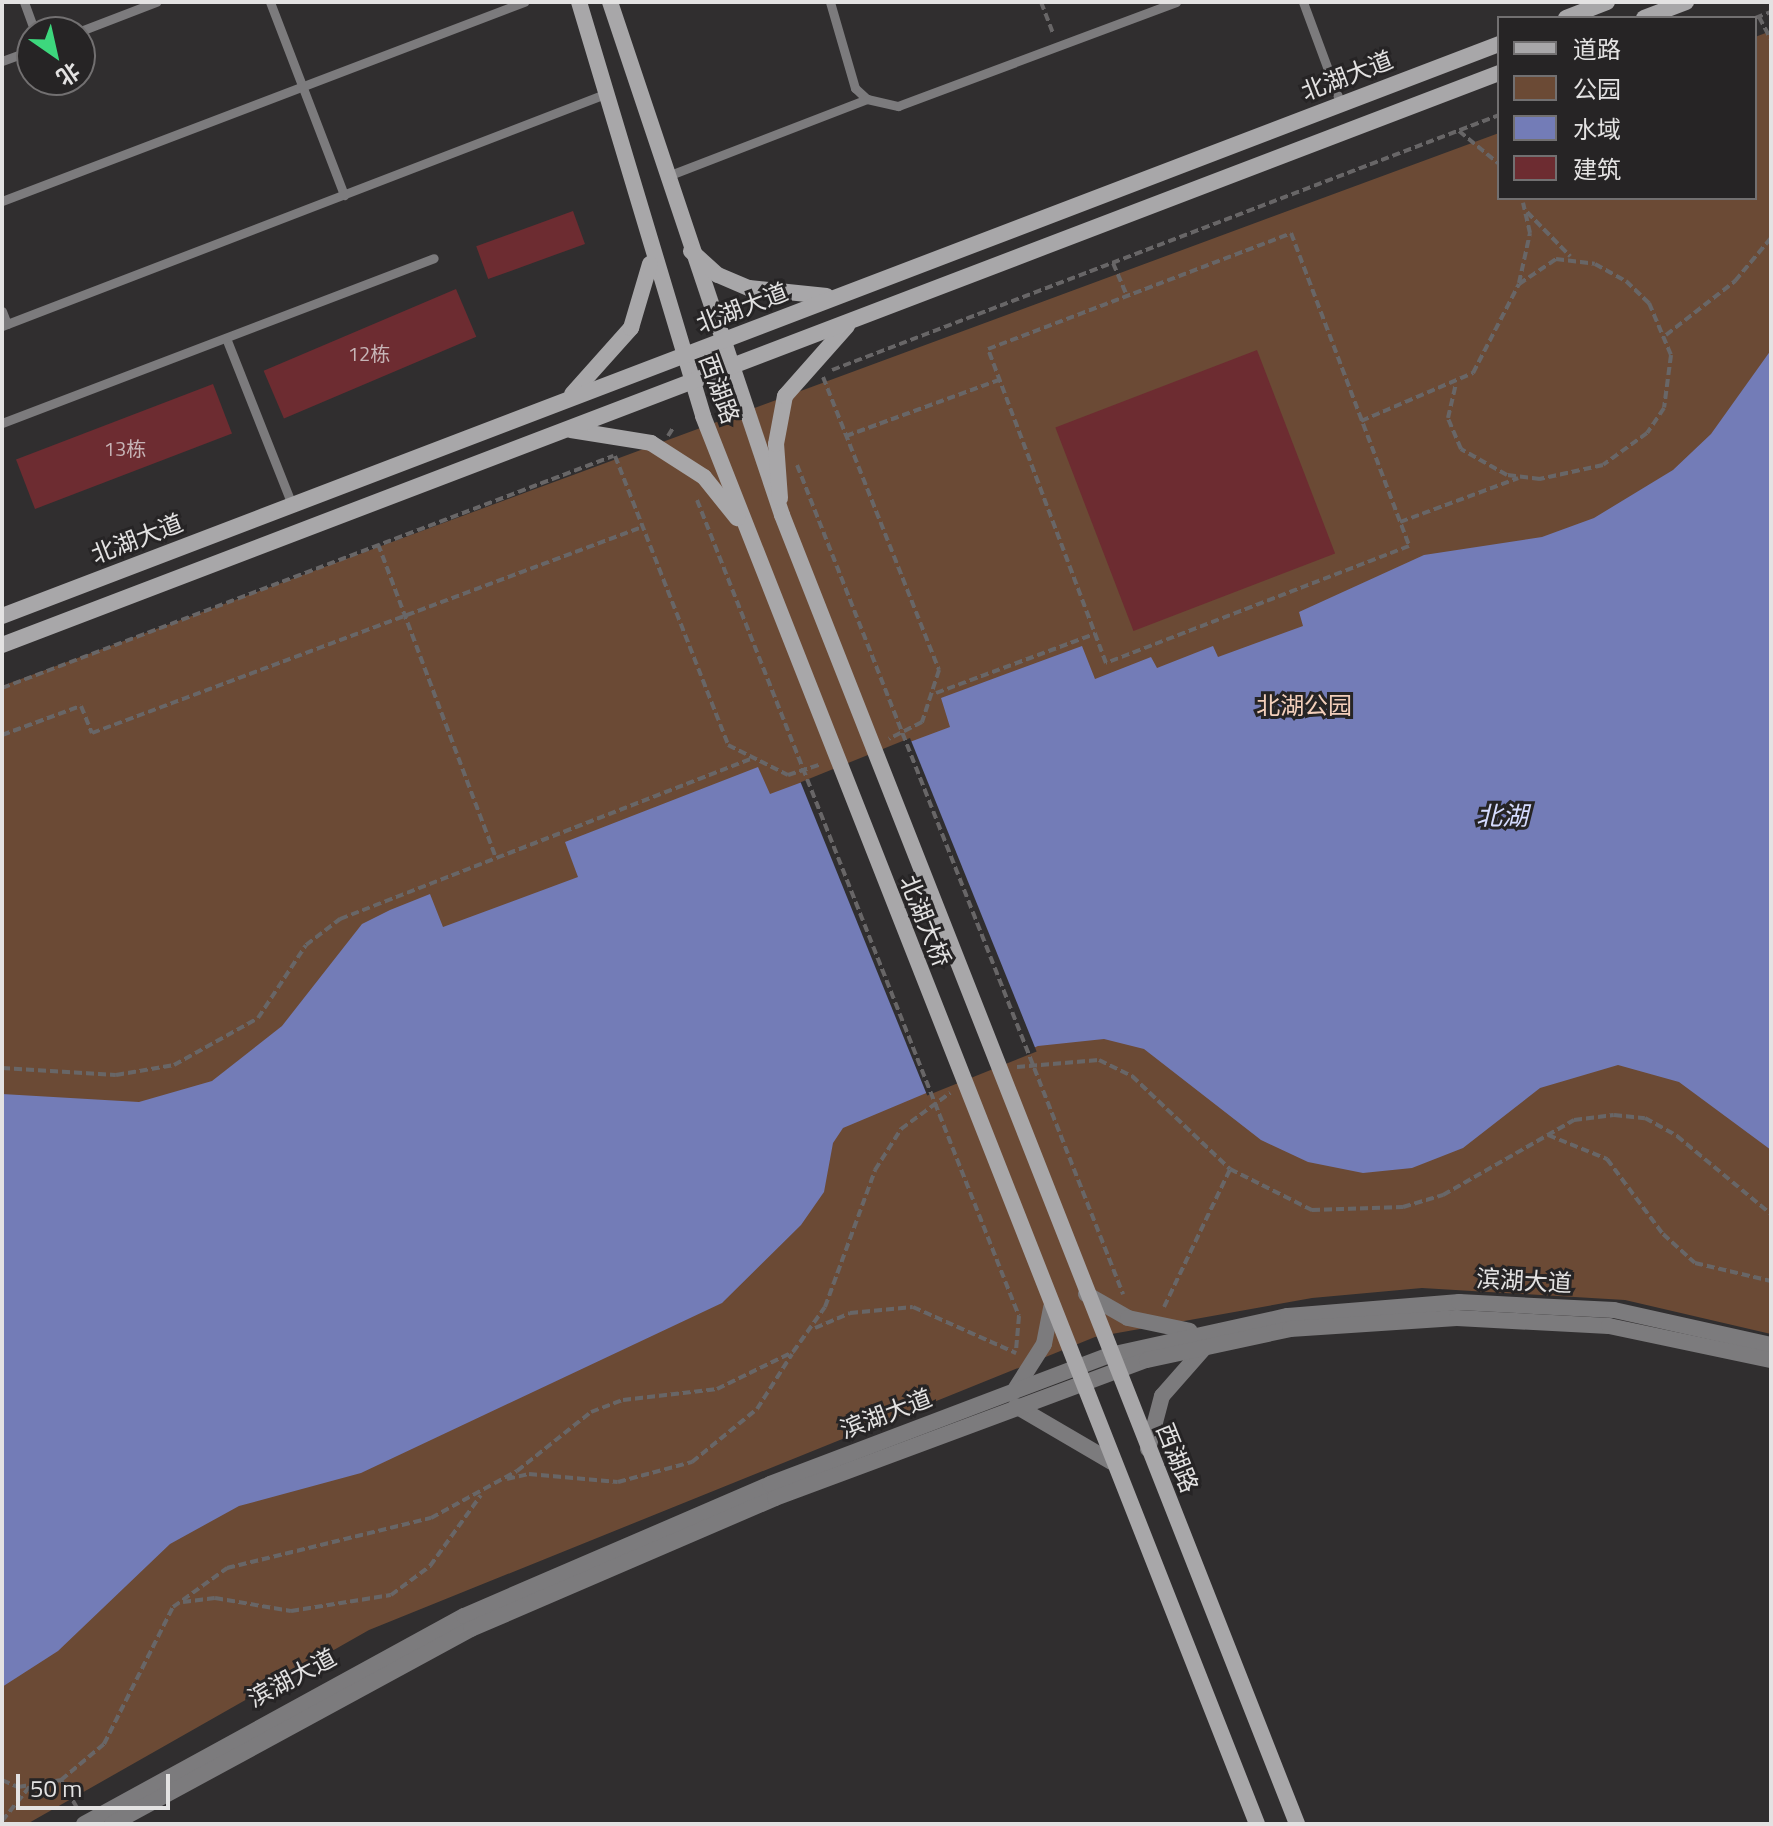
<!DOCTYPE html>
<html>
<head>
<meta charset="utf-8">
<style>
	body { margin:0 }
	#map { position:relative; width:1773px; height:1826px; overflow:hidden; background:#302e2f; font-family:"Titillium Web","Noto Sans SC",sans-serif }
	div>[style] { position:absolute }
	.green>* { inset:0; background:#6b4a35 }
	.water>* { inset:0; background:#737cb7 }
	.pier>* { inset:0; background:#302e2f; transform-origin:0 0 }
	.building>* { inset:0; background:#6d2c31; transform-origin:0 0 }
	.path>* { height:4px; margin-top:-2px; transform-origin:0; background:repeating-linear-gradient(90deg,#686667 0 8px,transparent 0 12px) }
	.lane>* { height:9px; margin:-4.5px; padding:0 4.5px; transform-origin:4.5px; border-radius:4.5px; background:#7c7b7d }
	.street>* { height:16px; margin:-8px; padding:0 8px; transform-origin:8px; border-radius:8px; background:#7c7b7d }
	.secondary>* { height:16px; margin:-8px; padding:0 8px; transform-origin:8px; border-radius:8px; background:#a8a7a9 }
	span { translate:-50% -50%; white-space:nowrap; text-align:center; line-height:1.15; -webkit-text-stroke:6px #262425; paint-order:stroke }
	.number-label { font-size:20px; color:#c6b4b6 }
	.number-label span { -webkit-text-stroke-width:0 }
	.street-label { font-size:24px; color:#e3e2e2 }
	.park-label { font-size:24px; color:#f3cfbb }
	.water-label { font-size:26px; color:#d5dbfe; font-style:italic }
	.frame { position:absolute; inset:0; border:4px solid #e3e2e2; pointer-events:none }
	.legend { position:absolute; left:1497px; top:16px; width:260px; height:184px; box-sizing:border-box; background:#262425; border:2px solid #727071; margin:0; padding:10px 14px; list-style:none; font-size:24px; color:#e3e2e2 }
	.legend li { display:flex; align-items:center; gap:16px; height:40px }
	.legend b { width:40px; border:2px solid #727071 }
	.north { position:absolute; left:16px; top:16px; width:80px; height:80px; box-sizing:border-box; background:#262425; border:2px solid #727071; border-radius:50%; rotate:146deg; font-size:22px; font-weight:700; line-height:32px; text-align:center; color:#e3e2e2 }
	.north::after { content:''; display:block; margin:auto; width:28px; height:36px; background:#3dd77d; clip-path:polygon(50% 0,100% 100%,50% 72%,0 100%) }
	.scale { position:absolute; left:16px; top:1774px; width:154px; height:36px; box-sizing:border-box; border:4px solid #e3e2e2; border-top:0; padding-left:10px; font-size:24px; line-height:28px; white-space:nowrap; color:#e3e2e2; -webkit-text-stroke:6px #262425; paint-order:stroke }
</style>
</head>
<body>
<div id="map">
	<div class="green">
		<i style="clip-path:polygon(1771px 31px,1771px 1334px,1625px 1300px,1422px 1288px,1312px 1298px,1095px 1337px,369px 1630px,27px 1824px,2px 1824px,2px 686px,1499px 133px,1499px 198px,1755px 198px,1755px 37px)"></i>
	</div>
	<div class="water">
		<i style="clip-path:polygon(1771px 350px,1771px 1150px,1679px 1082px,1618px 1065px,1540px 1088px,1463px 1148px,1412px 1168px,1363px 1173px,1308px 1162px,1261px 1140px,1144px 1049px,1104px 1039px,1038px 1046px,843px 1128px,833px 1143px,824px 1192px,801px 1225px,722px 1303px,361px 1473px,239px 1506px,170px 1544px,58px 1651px,2px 1687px,2px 1094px,139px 1102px,212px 1081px,282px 1026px,362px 924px,390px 910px,430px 894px,443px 927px,578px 877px,565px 842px,758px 767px,770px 794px,950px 727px,941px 698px,1082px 646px,1095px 679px,1151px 657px,1157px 668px,1213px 646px,1218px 657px,1303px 626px,1299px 612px,1424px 555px,1542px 537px,1594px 518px,1673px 470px,1711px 434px)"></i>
	</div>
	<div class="pier">
		<i style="left:910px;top:738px;width:338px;height:118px;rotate:68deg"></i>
	</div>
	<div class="building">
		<i style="left:573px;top:211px;width:35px;height:103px;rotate:70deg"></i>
		<i style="left:456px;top:289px;width:52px;height:209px;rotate:67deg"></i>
		<i style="left:1257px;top:350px;width:218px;height:216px;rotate:69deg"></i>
		<i style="left:213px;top:384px;width:53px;height:211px;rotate:69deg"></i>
	</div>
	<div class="path">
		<i style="left:1041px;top:2px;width:34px;rotate:69deg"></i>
		<i style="left:1759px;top:17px;width:26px;rotate:62deg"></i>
		<i style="left:1755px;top:18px;width:17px;rotate:-21deg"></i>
		<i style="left:1459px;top:131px;width:52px;rotate:39.5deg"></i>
		<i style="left:1527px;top:212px;width:62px;rotate:45.7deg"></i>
		<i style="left:1291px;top:233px;width:335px;rotate:69.3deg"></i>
		<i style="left:1409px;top:546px;width:325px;rotate:158.9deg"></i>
		<i style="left:1106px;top:663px;width:335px;rotate:-110.6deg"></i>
		<i style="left:988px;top:349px;width:324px;rotate:-20.9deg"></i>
		<i style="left:1113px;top:263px;width:36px;rotate:67deg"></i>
		<i style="left:1519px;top:283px;width:51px;rotate:-77.6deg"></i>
		<i style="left:1530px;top:233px;width:31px;rotate:-103deg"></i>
		<i style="left:1666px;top:335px;width:88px;rotate:-38deg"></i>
		<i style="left:1735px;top:281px;width:56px;rotate:-50.1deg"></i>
		<i style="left:832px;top:370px;width:714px;rotate:-20.92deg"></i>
		<i style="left:823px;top:377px;width:315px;rotate:68.4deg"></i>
		<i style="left:939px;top:670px;width:55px;rotate:108.1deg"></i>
		<i style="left:922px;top:722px;width:37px;rotate:153deg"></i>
		<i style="left:1361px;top:421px;width:122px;rotate:-23.2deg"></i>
		<i style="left:1473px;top:373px;width:100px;rotate:-62.7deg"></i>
		<i style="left:1519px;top:284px;width:45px;rotate:-34deg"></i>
		<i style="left:1556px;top:259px;width:39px;rotate:7deg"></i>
		<i style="left:1595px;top:264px;width:35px;rotate:29deg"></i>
		<i style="left:1626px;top:281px;width:32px;rotate:44deg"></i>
		<i style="left:1649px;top:303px;width:56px;rotate:67.1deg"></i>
		<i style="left:1671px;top:355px;width:53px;rotate:97.5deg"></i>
		<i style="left:1664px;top:408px;width:30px;rotate:124deg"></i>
		<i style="left:1647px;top:433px;width:54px;rotate:144deg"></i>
		<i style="left:1603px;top:465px;width:65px;rotate:167.5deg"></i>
		<i style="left:1540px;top:479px;width:33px;rotate:-173deg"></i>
		<i style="left:1507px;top:475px;width:53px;rotate:-150.5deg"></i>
		<i style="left:1461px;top:449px;width:34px;rotate:-113deg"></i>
		<i style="left:1448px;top:418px;width:35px;rotate:-77deg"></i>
		<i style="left:668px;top:436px;width:9px;rotate:-58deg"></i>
		<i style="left:846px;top:436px;width:163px;rotate:-20.1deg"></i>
		<i style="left:615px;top:456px;width:310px;rotate:68.6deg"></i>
		<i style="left:728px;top:745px;width:67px;rotate:26.6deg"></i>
		<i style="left:788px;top:775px;width:35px;rotate:-18deg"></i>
		<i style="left:797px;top:465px;width:891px;rotate:68.53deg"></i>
		<i style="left:697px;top:500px;width:877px;rotate:68.47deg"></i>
		<i style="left:1019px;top:1316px;width:36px;rotate:95deg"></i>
		<i style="left:1400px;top:522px;width:126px;rotate:-20.4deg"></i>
		<i style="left:378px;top:544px;width:335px;rotate:69.4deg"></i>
		<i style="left:2px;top:688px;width:654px;rotate:-20.79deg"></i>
		<i style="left:936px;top:693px;width:170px;rotate:-20.4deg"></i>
		<i style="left:2px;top:735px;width:84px;rotate:-20.2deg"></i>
		<i style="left:81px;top:706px;width:29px;rotate:68deg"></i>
		<i style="left:92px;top:733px;width:587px;rotate:-20.53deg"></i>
		<i style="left:1017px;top:1067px;width:82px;rotate:-4.9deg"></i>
		<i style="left:1099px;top:1060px;width:37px;rotate:26deg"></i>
		<i style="left:1132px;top:1076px;width:135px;rotate:43.5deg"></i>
		<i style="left:1230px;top:1169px;width:92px;rotate:26.6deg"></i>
		<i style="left:1312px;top:1210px;width:91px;rotate:-1.9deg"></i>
		<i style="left:1403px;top:1207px;width:42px;rotate:-16.7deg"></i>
		<i style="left:1443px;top:1195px;width:151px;rotate:-29.8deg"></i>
		<i style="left:1574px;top:1120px;width:40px;rotate:-7.1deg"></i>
		<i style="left:1614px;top:1115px;width:31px;rotate:6deg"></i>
		<i style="left:1645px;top:1118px;width:37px;rotate:29deg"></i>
		<i style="left:1677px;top:1136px;width:122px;rotate:39.7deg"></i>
		<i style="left:2px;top:1068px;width:114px;rotate:3.5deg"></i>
		<i style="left:116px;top:1075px;width:59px;rotate:-9.8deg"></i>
		<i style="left:174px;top:1065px;width:96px;rotate:-29.2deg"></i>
		<i style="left:258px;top:1018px;width:87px;rotate:-56.7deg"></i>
		<i style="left:306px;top:945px;width:43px;rotate:-37.4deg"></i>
		<i style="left:340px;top:919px;width:441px;rotate:-21.3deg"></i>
		<i style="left:1548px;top:1135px;width:64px;rotate:22.1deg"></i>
		<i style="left:1607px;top:1159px;width:94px;rotate:53.3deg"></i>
		<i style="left:1663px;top:1234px;width:43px;rotate:42.2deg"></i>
		<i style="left:1695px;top:1263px;width:78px;rotate:13.3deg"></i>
		<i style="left:1164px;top:1307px;width:153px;rotate:-64.4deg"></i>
		<i style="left:815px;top:1328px;width:38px;rotate:-23deg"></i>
		<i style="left:850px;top:1313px;width:63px;rotate:-5.4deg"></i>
		<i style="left:913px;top:1307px;width:113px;rotate:24.1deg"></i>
		<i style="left:507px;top:1479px;width:23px;rotate:-13deg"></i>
		<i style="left:529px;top:1474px;width:89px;rotate:5.1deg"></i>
		<i style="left:618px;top:1482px;width:77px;rotate:-15.1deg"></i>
		<i style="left:692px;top:1462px;width:84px;rotate:-39.2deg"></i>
		<i style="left:757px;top:1409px;width:65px;rotate:-57.5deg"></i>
		<i style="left:183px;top:1602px;width:32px;rotate:-7deg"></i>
		<i style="left:215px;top:1598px;width:77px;rotate:9.7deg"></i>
		<i style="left:291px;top:1611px;width:101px;rotate:-9.1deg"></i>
		<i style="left:391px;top:1595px;width:49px;rotate:-36.6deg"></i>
		<i style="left:430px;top:1566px;width:87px;rotate:-54.3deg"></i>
		<i style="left:2px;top:1780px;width:17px;rotate:24deg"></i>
		<i style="left:18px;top:1787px;width:44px;rotate:-9.2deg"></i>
		<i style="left:61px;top:1780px;width:56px;rotate:-39.9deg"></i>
		<i style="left:104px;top:1744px;width:153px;rotate:-63.3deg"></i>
		<i style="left:173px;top:1607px;width:67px;rotate:-35.8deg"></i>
		<i style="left:227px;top:1568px;width:210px;rotate:-13.8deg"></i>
		<i style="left:431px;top:1518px;width:98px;rotate:-28.7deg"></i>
		<i style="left:517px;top:1471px;width:95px;rotate:-38.6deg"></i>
		<i style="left:591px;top:1412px;width:34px;rotate:-21deg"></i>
		<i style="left:623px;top:1400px;width:95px;rotate:-6.7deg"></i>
		<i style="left:717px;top:1389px;width:85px;rotate:-26deg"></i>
		<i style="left:793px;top:1352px;width:55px;rotate:-54.6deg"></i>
		<i style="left:825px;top:1307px;width:146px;rotate:-69.9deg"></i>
		<i style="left:875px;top:1170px;width:49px;rotate:-57.6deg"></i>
		<i style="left:901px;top:1129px;width:61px;rotate:-36.3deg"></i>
		<i style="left:61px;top:1780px;width:34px;rotate:60deg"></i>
		<i style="left:2px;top:1821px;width:45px;rotate:-51.3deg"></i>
	</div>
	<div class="lane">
		<i style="left:24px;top:2px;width:32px;rotate:70deg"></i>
		<i style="left:270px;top:2px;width:207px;rotate:69deg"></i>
		<i style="left:830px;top:2px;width:90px;rotate:73.8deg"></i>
		<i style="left:855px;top:88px;width:16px;rotate:43deg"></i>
		<i style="left:867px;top:99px;width:32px;rotate:13deg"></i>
		<i style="left:898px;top:106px;width:297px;rotate:-20.5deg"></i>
		<i style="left:1303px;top:2px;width:110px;rotate:69.7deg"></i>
		<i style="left:78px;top:32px;width:84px;rotate:-21deg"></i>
		<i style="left:2px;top:61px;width:32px;rotate:-20deg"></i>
		<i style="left:665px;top:177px;width:217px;rotate:-21.1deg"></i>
		<i style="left:2px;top:201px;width:559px;rotate:-20.87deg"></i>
		<i style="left:2px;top:311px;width:14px;rotate:69deg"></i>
		<i style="left:2px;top:326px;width:646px;rotate:-21.04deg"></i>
		<i style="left:226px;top:338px;width:180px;rotate:68.4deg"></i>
		<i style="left:2px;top:423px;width:462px;rotate:-20.9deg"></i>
	</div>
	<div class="street">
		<i style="left:1086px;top:1294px;width:48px;rotate:29.7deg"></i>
		<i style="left:1128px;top:1318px;width:63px;rotate:11.8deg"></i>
		<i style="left:1016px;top:1388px;width:52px;rotate:-57.5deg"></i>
		<i style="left:1044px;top:1344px;width:38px;rotate:-79deg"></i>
		<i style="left:1016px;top:1406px;width:111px;rotate:30.3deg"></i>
		<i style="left:1148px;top:1449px;width:55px;rotate:-75.2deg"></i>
		<i style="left:1162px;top:1396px;width:67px;rotate:-48.7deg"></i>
		<i style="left:84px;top:1824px;width:433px;rotate:-28.7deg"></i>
		<i style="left:464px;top:1616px;width:333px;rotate:-23.3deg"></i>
		<i style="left:770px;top:1484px;width:364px;rotate:-20.8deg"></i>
		<i style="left:1110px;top:1355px;width:182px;rotate:-12.4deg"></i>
		<i style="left:1288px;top:1316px;width:172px;rotate:-4.7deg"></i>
		<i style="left:1459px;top:1302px;width:155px;rotate:3deg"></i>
		<i style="left:1614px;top:1310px;width:161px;rotate:12.6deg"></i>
		<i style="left:112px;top:1824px;width:409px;rotate:-28.5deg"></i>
		<i style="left:471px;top:1629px;width:331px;rotate:-23.3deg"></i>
		<i style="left:775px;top:1498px;width:397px;rotate:-20.4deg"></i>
		<i style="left:1147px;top:1360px;width:146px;rotate:-12.2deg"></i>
		<i style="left:1290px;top:1329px;width:167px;rotate:-3.8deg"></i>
		<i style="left:1457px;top:1318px;width:152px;rotate:3deg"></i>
		<i style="left:1609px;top:1326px;width:166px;rotate:11.9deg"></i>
	</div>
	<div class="secondary">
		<i style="left:579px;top:2px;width:432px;rotate:73.3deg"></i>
		<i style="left:703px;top:416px;width:1513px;rotate:68.52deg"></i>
		<i style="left:610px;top:2px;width:541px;rotate:71.46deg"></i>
		<i style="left:782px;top:515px;width:1407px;rotate:68.52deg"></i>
		<i style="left:1566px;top:18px;width:44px;rotate:-21.3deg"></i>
		<i style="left:1644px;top:18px;width:45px;rotate:-20.9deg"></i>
		<i style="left:691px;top:251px;width:36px;rotate:42deg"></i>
		<i style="left:718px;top:275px;width:34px;rotate:23deg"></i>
		<i style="left:749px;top:288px;width:78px;rotate:5.9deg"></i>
		<i style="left:572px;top:394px;width:89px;rotate:-48.2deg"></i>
		<i style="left:631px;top:328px;width:67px;rotate:-73.5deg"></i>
		<i style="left:571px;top:430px;width:81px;rotate:9.2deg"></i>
		<i style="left:651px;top:443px;width:63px;rotate:32.7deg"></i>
		<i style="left:704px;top:477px;width:53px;rotate:51.2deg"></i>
		<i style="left:780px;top:498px;width:54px;rotate:-94.2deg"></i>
		<i style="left:776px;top:444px;width:49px;rotate:-79.4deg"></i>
		<i style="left:785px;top:396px;width:94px;rotate:-48.5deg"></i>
		<i style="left:2px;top:616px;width:1603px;rotate:-20.91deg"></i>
		<i style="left:2px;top:645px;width:1603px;rotate:-20.91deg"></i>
	</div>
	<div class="number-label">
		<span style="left:369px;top:353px">12栋</span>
		<span style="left:125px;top:448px">13栋</span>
	</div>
	<div class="street-label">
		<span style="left:1347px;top:76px;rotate:-21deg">北湖大道</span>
		<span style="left:742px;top:308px;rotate:-21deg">北湖大道</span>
		<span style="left:719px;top:389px;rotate:70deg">西湖路</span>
		<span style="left:137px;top:539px;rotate:-21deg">北湖大道</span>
		<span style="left:925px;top:921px;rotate:68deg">北湖大桥</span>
		<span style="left:1524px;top:1281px;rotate:3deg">滨湖大道</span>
		<span style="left:886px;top:1414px;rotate:-21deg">滨湖大道</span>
		<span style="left:1177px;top:1458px;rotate:68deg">西湖路</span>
		<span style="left:292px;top:1678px;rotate:-28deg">滨湖大道</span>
	</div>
	<div class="park-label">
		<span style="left:1304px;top:706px">北湖公园</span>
	</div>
	<div class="water-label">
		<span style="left:1502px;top:816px">北湖</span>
	</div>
	<div class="frame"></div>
	<ul class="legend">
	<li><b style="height:10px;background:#a8a7a9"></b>道路</li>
	<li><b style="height:22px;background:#6b4a35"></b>公园</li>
	<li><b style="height:22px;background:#737cb7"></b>水域</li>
	<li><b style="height:22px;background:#6d2c31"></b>建筑</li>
	</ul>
	<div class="north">北</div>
	<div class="scale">50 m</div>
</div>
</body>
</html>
